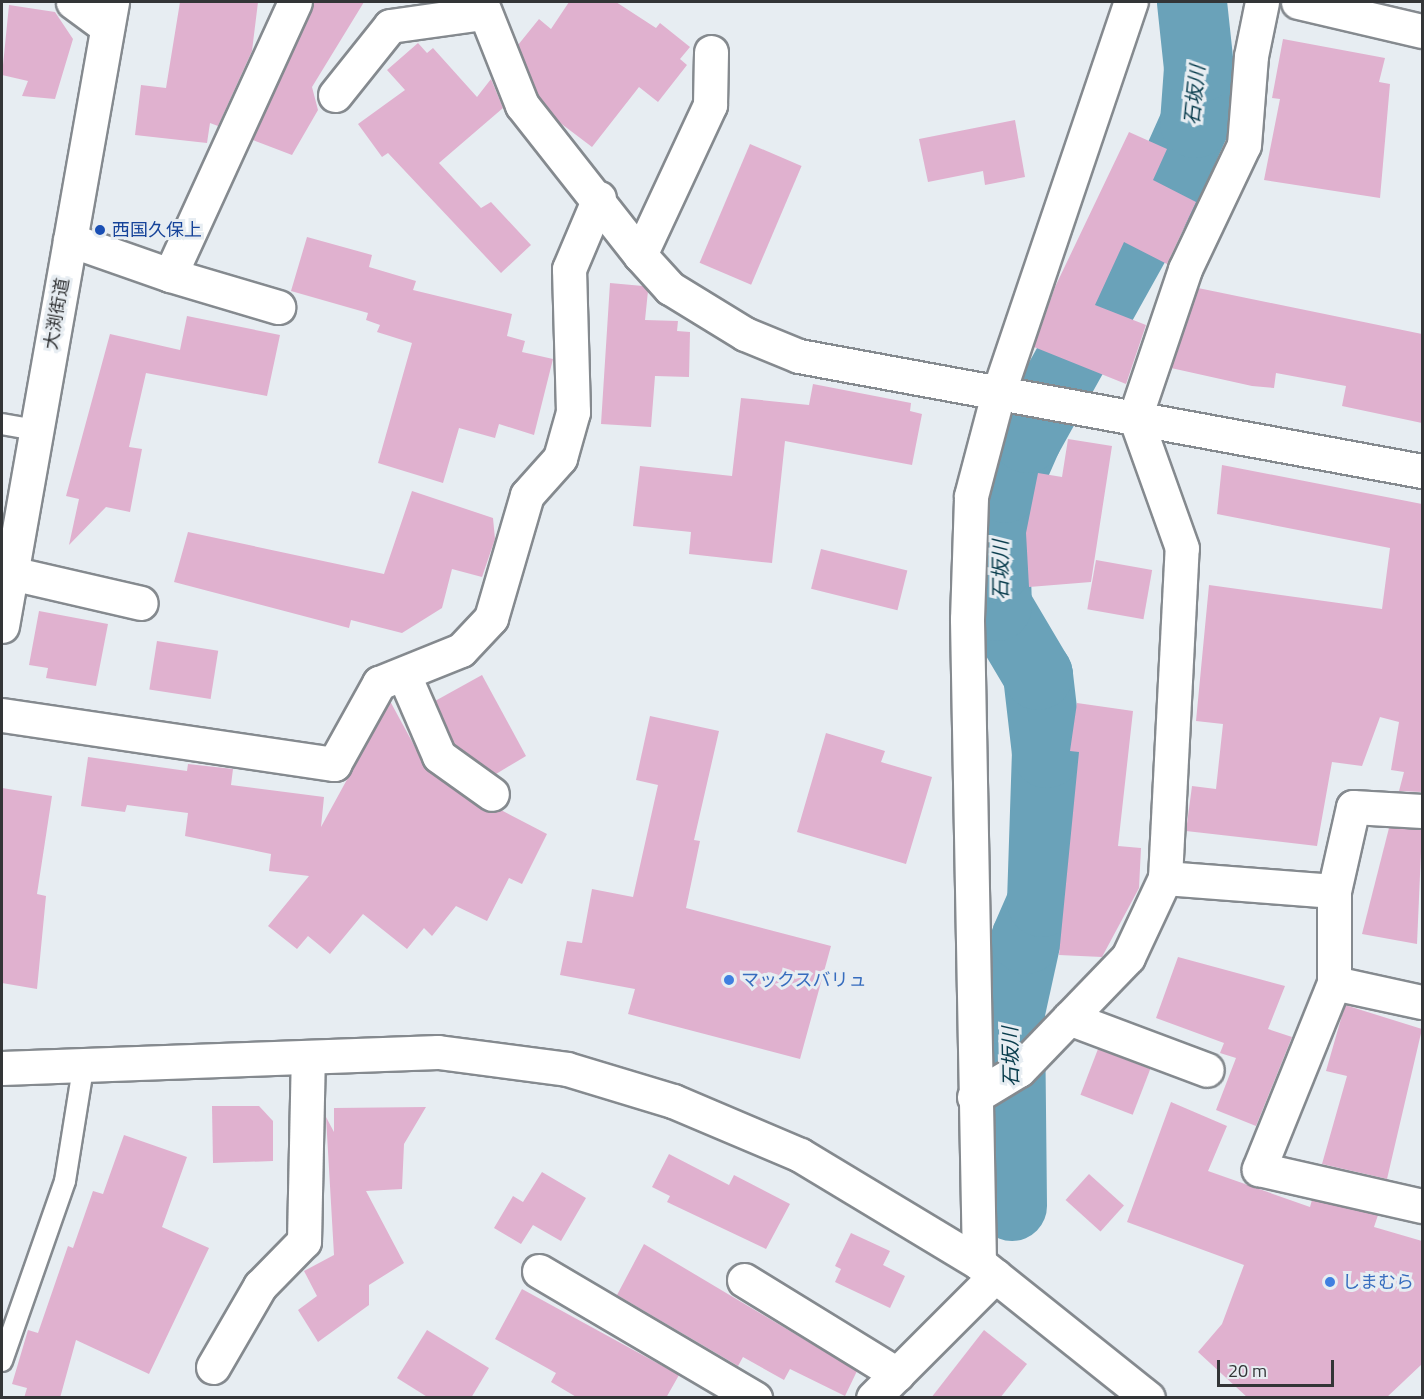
<!DOCTYPE html>
<html>
<head>
<meta charset="utf-8">
<style>
	body { margin:0 }
	#map { position:relative; width:1424px; height:1399px; overflow:hidden; background:#e7edf2; font-family:"Titillium Web","Noto Sans JP",sans-serif }
	div>[style] { position:absolute }
	.river>* { height:70px; margin:-35px; padding:0 35px; transform-origin:35px; border-radius:35px; background:#6aa2b9 }
	.building>* { inset:0; background:#e0b1cf; transform-origin:0 0 }
	.roads { filter:drop-shadow(2px 0 #858a8f) drop-shadow(-2px 0 #858a8f) drop-shadow(0 2px #858a8f) drop-shadow(0 -2px #858a8f) }
	.service>* { height:20px; margin:-10px; padding:0 10px; transform-origin:10px; border-radius:10px; background:#fff }
	.minor>* { height:33px; margin:-16.5px; padding:0 16.5px; transform-origin:16.5px; border-radius:16.5px; background:#fff }
	.tertiary>* { height:33px; margin:-16.5px; padding:0 16.5px; transform-origin:16.5px; border-radius:16.5px; background:#fff }
	.dots>* { width:16px; height:16px; translate:-50% -50%; box-sizing:border-box; border:3px solid #e7edf2; border-radius:50% }
	span { translate:-50% -50%; white-space:nowrap; text-align:center; line-height:1.15; -webkit-text-stroke:6px #e7edf2; paint-order:stroke }
	.transit-label { font-size:18px; color:#164399 }
	.left { translate:0 -50%; text-align:left }
	.street-label { font-size:18px; color:#333537 }
	.shop-label { font-size:18px; color:#366cbe }
	.water-label { font-size:20px; color:#083c4c; font-style:italic }
	.frame { position:absolute; inset:0; border:3px solid #333537; pointer-events:none }
	.scale { position:absolute; left:1217px; top:1360px; width:117px; height:27px; box-sizing:border-box; border:3px solid #333537; border-top:0; padding-left:8px; font-size:18px; line-height:21px; white-space:nowrap; color:#333537; -webkit-text-stroke:4px #e7edf2; paint-order:stroke }
</style>
</head>
<body>
<div id="map">
	<div class="river">
		<i style="left:1012px;top:1206px;width:194px;rotate:-90.6deg"></i>
		<i style="left:1010px;top:1012px;width:75px;rotate:-77.6deg"></i>
		<i style="left:1026px;top:939px;width:40px;rotate:-66.6deg"></i>
		<i style="left:1042px;top:902px;width:149px;rotate:-88.1deg"></i>
		<i style="left:1047px;top:753px;width:79px;rotate:-96.6deg"></i>
		<i style="left:1038px;top:675px;width:80px;rotate:-120.7deg"></i>
		<i style="left:997px;top:606px;width:38px;rotate:-92deg"></i>
		<i style="left:996px;top:568px;width:81px;rotate:-83.6deg"></i>
		<i style="left:1005px;top:488px;width:55px;rotate:-66.3deg"></i>
		<i style="left:1027px;top:438px;width:284px;rotate:-60.9deg"></i>
		<i style="left:1165px;top:190px;width:73px;rotate:-65.9deg"></i>
		<i style="left:1195px;top:123px;width:55px;rotate:-85.8deg"></i>
		<i style="left:1199px;top:68px;width:66px;rotate:-96.1deg"></i>
	</div>
	<div class="building">
		<i style="clip-path:polygon(180px 2px,258px 2px,252px 51px,218px 126px,210px 123px,207px 143px,135px 135px,141px 85px,166px 88px)"></i>
		<i style="clip-path:polygon(364px 2px,312px 87px,318px 110px,292px 155px,253px 140px,314px 2px)"></i>
		<i style="clip-path:polygon(569px 2px,616px 2px,656px 28px,660px 23px,690px 47px,680px 59px,687px 65px,658px 102px,639px 87px,592px 147px,559px 122px,538px 96px,518px 45px,539px 19px,551px 29px)"></i>
		<i style="clip-path:polygon(9px 5px,55px 12px,73px 39px,55px 99px,22px 96px,28px 81px,2px 75px)"></i>
		<i style="clip-path:polygon(1283px 39px,1385px 58px,1379px 82px,1390px 84px,1380px 198px,1264px 180px,1280px 99px,1272px 98px)"></i>
		<i style="clip-path:polygon(418px 43px,427px 53px,433px 48px,477px 97px,491px 79px,503px 108px,439px 163px,481px 208px,491px 202px,531px 245px,501px 273px,388px 153px,382px 157px,358px 124px,405px 90px,387px 70px)"></i>
		<i style="clip-path:polygon(1015px 120px,1025px 177px,985px 185px,983px 171px,928px 182px,919px 139px)"></i>
		<i style="clip-path:polygon(1129px 132px,1167px 149px,1153px 180px,1196px 202px,1167px 264px,1124px 242px,1095px 305px,1146px 325px,1126px 384px,1034px 347px,1055px 287px)"></i>
		<i style="left:750px;top:144px;width:56px;height:129px;rotate:23deg"></i>
		<i style="clip-path:polygon(307px 237px,372px 255px,369px 267px,416px 281px,413px 290px,512px 314px,507px 336px,525px 341px,522px 352px,553px 359px,534px 435px,499px 424px,495px 438px,459px 428px,443px 483px,378px 463px,412px 343px,377px 332px,380px 325px,366px 320px,368px 313px,291px 291px)"></i>
		<i style="clip-path:polygon(610px 283px,643px 286px,648px 291px,645px 320px,678px 321px,677px 331px,690px 332px,689px 377px,655px 376px,651px 427px,601px 424px)"></i>
		<i style="clip-path:polygon(1198px 288px,1422px 334px,1422px 423px,1342px 406px,1346px 386px,1276px 373px,1274px 388px,1252px 386px,1171px 368px)"></i>
		<i style="clip-path:polygon(187px 316px,280px 335px,267px 396px,146px 373px,129px 447px,142px 449px,130px 512px,106px 507px,69px 545px,79px 499px,66px 496px,110px 334px,180px 350px)"></i>
		<i style="clip-path:polygon(813px 384px,911px 403px,910px 411px,922px 414px,912px 465px,785px 441px,772px 563px,689px 554px,691px 532px,633px 526px,640px 466px,732px 476px,741px 398px,809px 405px)"></i>
		<i style="clip-path:polygon(1068px 439px,1112px 446px,1091px 582px,1029px 587px,1026px 533px,1038px 473px,1062px 477px)"></i>
		<i style="clip-path:polygon(1222px 465px,1422px 504px,1422px 792px,1399px 791px,1404px 772px,1391px 770px,1399px 722px,1380px 717px,1362px 766px,1332px 762px,1317px 846px,1186px 831px,1192px 786px,1216px 789px,1223px 724px,1196px 721px,1209px 585px,1382px 609px,1390px 548px,1217px 514px)"></i>
		<i style="clip-path:polygon(412px 491px,493px 518px,495px 539px,482px 577px,452px 569px,442px 608px,402px 633px,351px 620px,349px 628px,174px 582px,188px 532px,384px 574px)"></i>
		<i style="left:821px;top:549px;width:89px;height:41px;rotate:14deg"></i>
		<i style="left:1096px;top:560px;width:57px;height:50px;rotate:10deg"></i>
		<i style="clip-path:polygon(39px 611px,108px 624px,96px 686px,46px 678px,48px 668px,29px 665px)"></i>
		<i style="left:157px;top:641px;width:62px;height:49px;rotate:9deg"></i>
		<i style="clip-path:polygon(482px 675px,526px 756px,496px 774px,454px 744px,435px 701px)"></i>
		<i style="clip-path:polygon(390px 701px,428px 771px,482px 810px,501px 810px,547px 834px,522px 884px,509px 878px,487px 921px,456px 906px,432px 936px,424px 928px,407px 949px,363px 914px,330px 954px,308px 936px,297px 949px,268px 926px,309px 876px,269px 871px,271px 854px,185px 836px,188px 813px,127px 805px,125px 812px,81px 806px,88px 757px,187px 771px,188px 764px,233px 769px,231px 785px,324px 797px,321px 827px)"></i>
		<i style="clip-path:polygon(1077px 703px,1133px 711px,1118px 846px,1141px 848px,1139px 888px,1102px 957px,1059px 955px,1079px 752px,1070px 751px)"></i>
		<i style="clip-path:polygon(650px 716px,719px 731px,694px 840px,700px 841px,686px 908px,831px 946px,800px 1059px,628px 1014px,635px 989px,560px 975px,567px 941px,582px 943px,592px 889px,633px 897px,658px 785px,636px 780px)"></i>
		<i style="clip-path:polygon(826px 733px,885px 751px,881px 762px,932px 777px,906px 864px,797px 832px)"></i>
		<i style="clip-path:polygon(2px 788px,52px 796px,37px 894px,46px 896px,37px 989px,2px 983px)"></i>
		<i style="clip-path:polygon(1389px 828px,1422px 829px,1417px 944px,1362px 934px)"></i>
		<i style="clip-path:polygon(1178px 957px,1285px 986px,1268px 1029px,1292px 1037px,1256px 1126px,1216px 1110px,1236px 1058px,1220px 1053px,1224px 1043px,1156px 1018px)"></i>
		<i style="clip-path:polygon(1345px 1005px,1422px 1029px,1387px 1179px,1322px 1164px,1347px 1076px,1326px 1071px)"></i>
		<i style="left:1098px;top:1049px;width:56px;height:49px;rotate:21deg"></i>
		<i style="clip-path:polygon(1171px 1102px,1227px 1126px,1208px 1171px,1310px 1207px,1312px 1200px,1378px 1215px,1374px 1227px,1422px 1241px,1422px 1364px,1386px 1398px,1248px 1398px,1198px 1352px,1222px 1324px,1244px 1265px,1127px 1222px)"></i>
		<i style="clip-path:polygon(212px 1106px,259px 1106px,273px 1121px,273px 1161px,213px 1163px)"></i>
		<i style="clip-path:polygon(426px 1107px,404px 1144px,402px 1189px,366px 1191px,404px 1263px,369px 1285px,369px 1305px,318px 1342px,298px 1310px,317px 1296px,304px 1271px,334px 1255px,326px 1117px,334px 1132px,334px 1108px)"></i>
		<i style="clip-path:polygon(124px 1135px,187px 1157px,162px 1227px,209px 1248px,149px 1374px,76px 1340px,60px 1398px,24px 1398px,27px 1388px,12px 1384px,28px 1330px,38px 1333px,68px 1246px,73px 1248px,93px 1191px,103px 1194px)"></i>
		<i style="clip-path:polygon(669px 1154px,729px 1185px,734px 1175px,790px 1204px,766px 1249px,667px 1202px,670px 1196px,652px 1187px)"></i>
		<i style="clip-path:polygon(542px 1172px,586px 1198px,561px 1241px,533px 1225px,521px 1244px,494px 1228px,513px 1196px,523px 1202px)"></i>
		<i style="left:1089px;top:1174px;width:47px;height:35px;rotate:42deg"></i>
		<i style="clip-path:polygon(851px 1233px,890px 1251px,883px 1265px,905px 1276px,890px 1308px,835px 1282px,841px 1269px,835px 1266px)"></i>
		<i style="clip-path:polygon(644px 1244px,857px 1371px,845px 1396px,790px 1369px,784px 1380px,743px 1357px,738px 1366px,617px 1295px)"></i>
		<i style="clip-path:polygon(522px 1289px,679px 1375px,666px 1398px,578px 1398px,551px 1382px,556px 1373px,495px 1339px)"></i>
		<i style="clip-path:polygon(427px 1330px,489px 1368px,471px 1398px,429px 1398px,397px 1378px)"></i>
		<i style="clip-path:polygon(984px 1330px,1027px 1364px,1000px 1398px,931px 1398px)"></i>
	</div>
	<div class="roads">
		<div class="service">
			<i style="left:2px;top:424px;width:35px;rotate:10deg"></i>
			<i style="left:2px;top:1361px;width:191px;rotate:-70.7deg"></i>
			<i style="left:65px;top:1181px;width:114px;rotate:-80.9deg"></i>
		</div>
		<div class="minor">
			<i style="left:73px;top:2px;width:42px;rotate:36.3deg"></i>
			<i style="left:481px;top:2px;width:111px;rotate:68.3deg"></i>
			<i style="left:522px;top:105px;width:191px;rotate:51.8deg"></i>
			<i style="left:640px;top:255px;width:45px;rotate:47.7deg"></i>
			<i style="left:670px;top:288px;width:88px;rotate:31.5deg"></i>
			<i style="left:745px;top:334px;width:58px;rotate:22.2deg"></i>
			<i style="left:799px;top:356px;width:634px;rotate:10.46deg"></i>
			<i style="left:1298px;top:2px;width:127px;rotate:13.2deg"></i>
			<i style="left:335px;top:95px;width:88px;rotate:-51.4deg"></i>
			<i style="left:390px;top:26px;width:94px;rotate:-8deg"></i>
			<i style="left:70px;top:240px;width:106px;rotate:19.3deg"></i>
			<i style="left:170px;top:275px;width:300px;rotate:-65.4deg"></i>
			<i style="left:640px;top:255px;width:166px;rotate:-65deg"></i>
			<i style="left:710px;top:105px;width:53px;rotate:-88.9deg"></i>
			<i style="left:170px;top:275px;width:113px;rotate:16.5deg"></i>
			<i style="left:11px;top:573px;width:133px;rotate:13deg"></i>
			<i style="left:404px;top:675px;width:88px;rotate:66.6deg"></i>
			<i style="left:439px;top:756px;width:65px;rotate:35.6deg"></i>
			<i style="left:2px;top:715px;width:336px;rotate:8.4deg"></i>
			<i style="left:334px;top:764px;width:93px;rotate:-60.9deg"></i>
			<i style="left:379px;top:683px;width:88px;rotate:-21.9deg"></i>
			<i style="left:461px;top:650px;width:44px;rotate:-46.8deg"></i>
			<i style="left:491px;top:618px;width:128px;rotate:-73.7deg"></i>
			<i style="left:527px;top:495px;width:50px;rotate:-48.3deg"></i>
			<i style="left:560px;top:458px;width:48px;rotate:-74.2deg"></i>
			<i style="left:573px;top:412px;width:143px;rotate:-91.6deg"></i>
			<i style="left:569px;top:269px;width:77px;rotate:-67.1deg"></i>
			<i style="left:1422px;top:811px;width:69px;rotate:-176.7deg"></i>
			<i style="left:1353px;top:807px;width:86px;rotate:102.7deg"></i>
			<i style="left:1334px;top:891px;width:92px;rotate:90deg"></i>
			<i style="left:1334px;top:983px;width:90px;rotate:12.2deg"></i>
			<i style="left:1165px;top:878px;width:169px;rotate:4.4deg"></i>
			<i style="left:1334px;top:983px;width:201px;rotate:112deg"></i>
			<i style="left:1259px;top:1169px;width:167px;rotate:12.8deg"></i>
			<i style="left:1069px;top:1018px;width:147px;rotate:20.6deg"></i>
			<i style="left:974px;top:1097px;width:52px;rotate:-31deg"></i>
			<i style="left:1019px;top:1070px;width:157px;rotate:-46deg"></i>
			<i style="left:1128px;top:957px;width:87px;rotate:-64.9deg"></i>
			<i style="left:1165px;top:878px;width:330px;rotate:-87.1deg"></i>
			<i style="left:1182px;top:548px;width:139px;rotate:-109.7deg"></i>
			<i style="left:1135px;top:417px;width:156px;rotate:-71.3deg"></i>
			<i style="left:1185px;top:269px;width:137px;rotate:-64.6deg"></i>
			<i style="left:1244px;top:145px;width:89px;rotate:-85.5deg"></i>
			<i style="left:1251px;top:56px;width:55px;rotate:-78.5deg"></i>
			<i style="left:979px;top:1263px;width:644px;rotate:-91.07deg"></i>
			<i style="left:967px;top:619px;width:123px;rotate:-88.1deg"></i>
			<i style="left:971px;top:496px;width:106px;rotate:-75.2deg"></i>
			<i style="left:998px;top:394px;width:414px;rotate:-71.3deg"></i>
			<i style="left:539px;top:1271px;width:251px;rotate:30.5deg"></i>
			<i style="left:744px;top:1280px;width:180px;rotate:31.6deg"></i>
			<i style="left:213px;top:1367px;width:94px;rotate:-59.9deg"></i>
			<i style="left:260px;top:1286px;width:63px;rotate:-45.6deg"></i>
			<i style="left:304px;top:1241px;width:184px;rotate:-88.8deg"></i>
			<i style="left:873px;top:1398px;width:173px;rotate:-45deg"></i>
		</div>
		<div class="tertiary">
			<i style="left:2px;top:626px;width:634px;rotate:-80deg"></i>
			<i style="left:2px;top:1068px;width:436px;rotate:-2.1deg"></i>
			<i style="left:438px;top:1052px;width:130px;rotate:7.5deg"></i>
			<i style="left:567px;top:1069px;width:111px;rotate:16.8deg"></i>
			<i style="left:673px;top:1101px;width:138px;rotate:23deg"></i>
			<i style="left:800px;top:1155px;width:209px;rotate:31.1deg"></i>
			<i style="left:979px;top:1263px;width:216px;rotate:38.6deg"></i>
		</div>
	</div>
	<div class="dots">
		<i style="left:100px;top:230px;background:#1a4fb4"></i>
		<i style="left:729px;top:980px;background:#3f7fe0"></i>
		<i style="left:1330px;top:1282px;background:#3f7fe0"></i>
	</div>
	<div class="transit-label">
		<span class="left" style="left:112px;top:230px">西国久保上</span>
	</div>
	<div class="street-label">
		<span style="left:57px;top:314px;rotate:-80deg">大渕街道</span>
	</div>
	<div class="shop-label">
		<span class="left" style="left:741px;top:980px">マックスバリュ</span>
		<span class="left" style="left:1342px;top:1282px">しまむら</span>
	</div>
	<div class="water-label">
		<span style="left:1194px;top:95px;rotate:-84deg">石坂川</span>
		<span style="left:1000px;top:570px;rotate:-90deg">石坂川</span>
		<span style="left:1010px;top:1057px;rotate:-91deg">石坂川</span>
	</div>
	<div class="frame"></div>
	<div class="scale">20 m</div>
</div>
</body>
</html>
